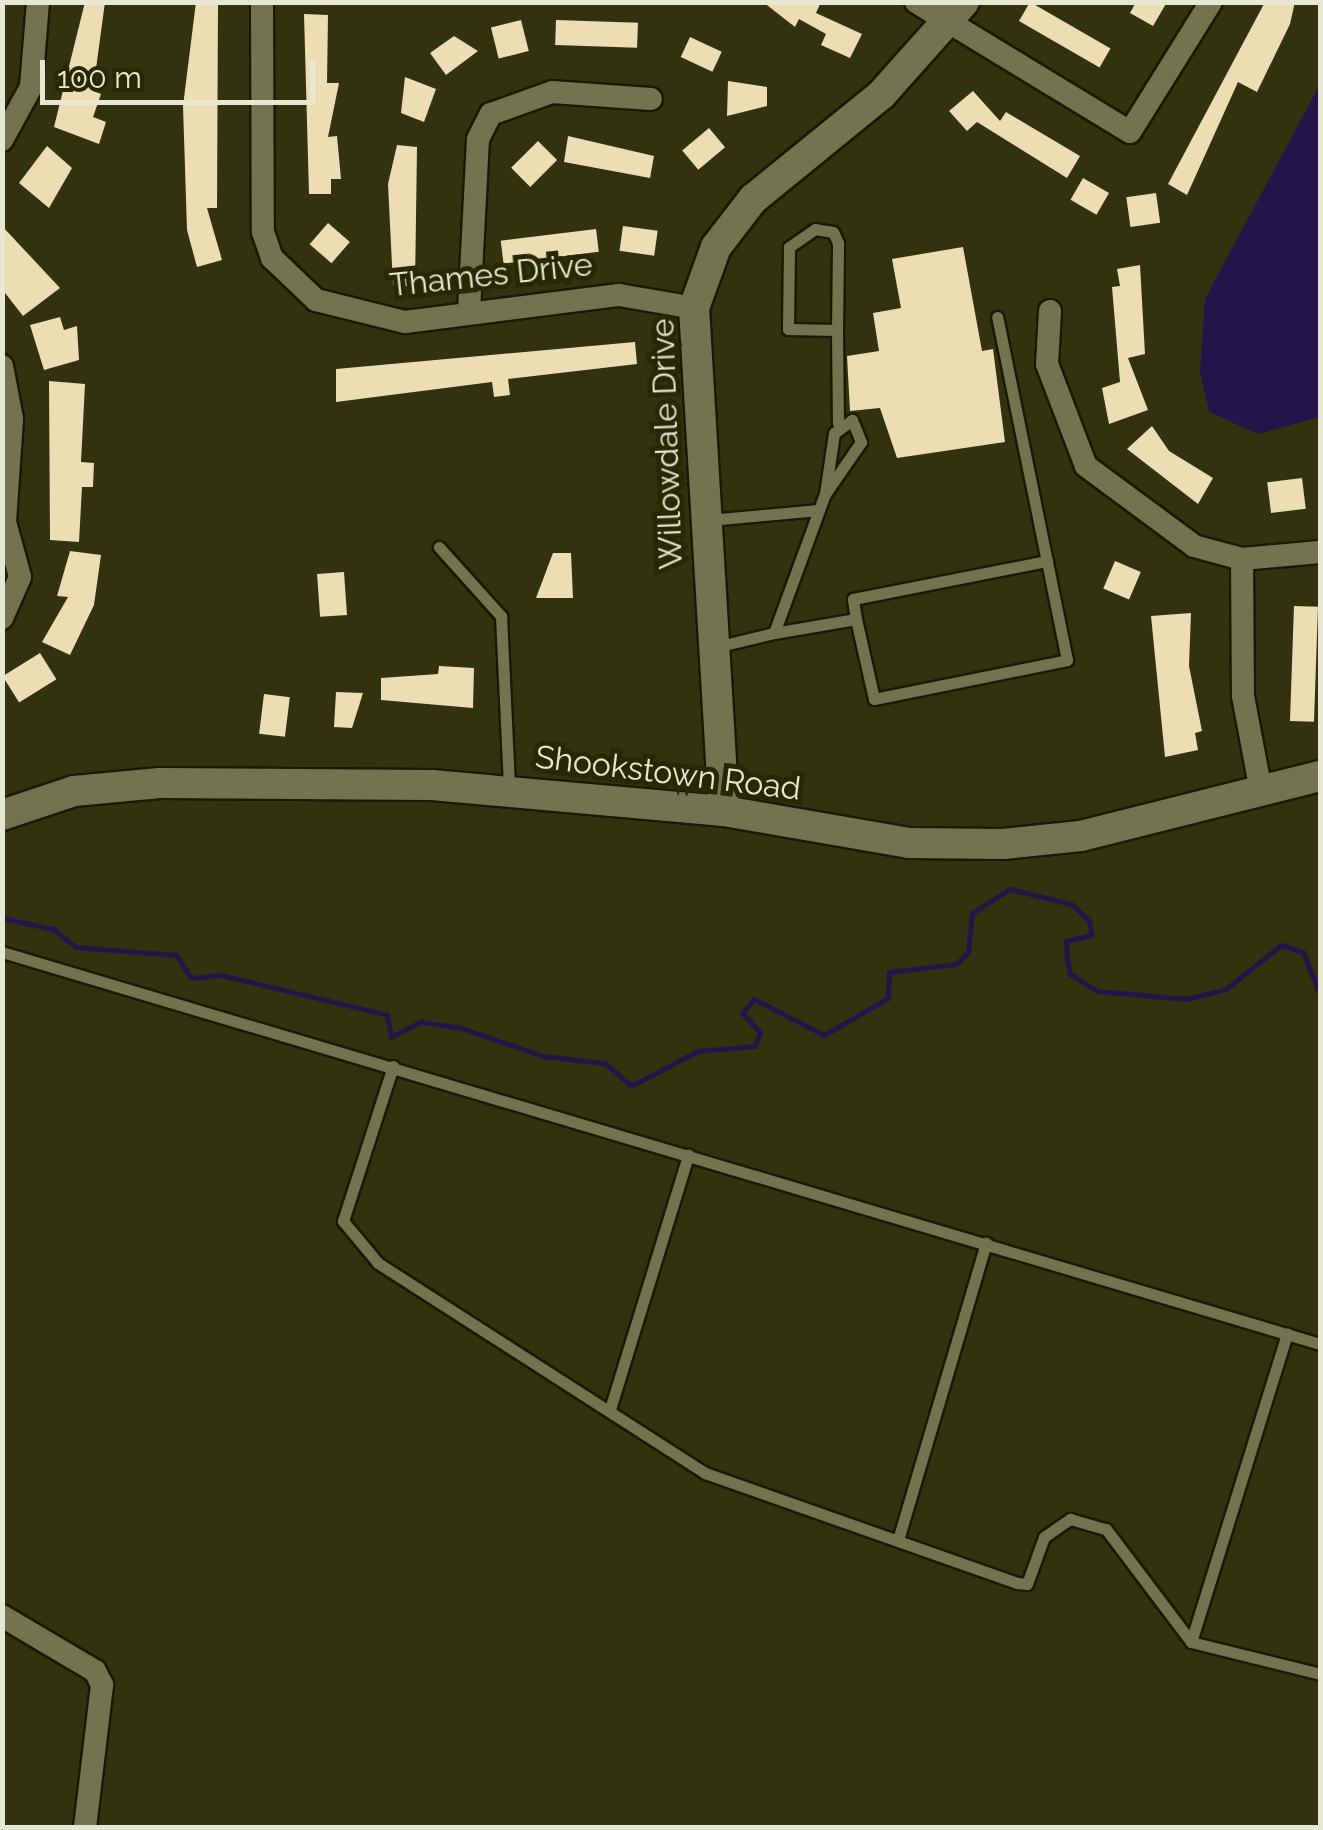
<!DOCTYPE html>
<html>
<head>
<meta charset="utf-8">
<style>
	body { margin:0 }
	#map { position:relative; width:1323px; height:1830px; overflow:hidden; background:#32330e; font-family:Raleway,sans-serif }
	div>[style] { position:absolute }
	.water>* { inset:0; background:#23154a }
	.stream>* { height:5px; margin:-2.5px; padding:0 2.5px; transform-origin:2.5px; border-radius:2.5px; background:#23154a }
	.building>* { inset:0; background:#ecddb5; transform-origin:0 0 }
	.roads { filter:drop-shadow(2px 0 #1a1a01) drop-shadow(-2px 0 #1a1a01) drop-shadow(0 2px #1a1a01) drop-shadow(0 -2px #1a1a01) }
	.lane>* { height:11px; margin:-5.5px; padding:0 5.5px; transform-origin:5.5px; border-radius:5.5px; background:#73744f }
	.street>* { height:22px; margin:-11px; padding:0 11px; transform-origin:11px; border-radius:11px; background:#73744f }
	.secondary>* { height:30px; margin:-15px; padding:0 15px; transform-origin:15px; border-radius:15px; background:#73744f }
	span { translate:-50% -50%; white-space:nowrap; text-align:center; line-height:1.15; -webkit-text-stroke:10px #282904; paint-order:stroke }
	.street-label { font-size:32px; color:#e6e8d3 }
	.frame { position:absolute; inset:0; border:5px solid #e6e8d3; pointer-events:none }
	.scale { position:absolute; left:40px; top:60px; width:275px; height:45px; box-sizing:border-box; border:5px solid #e6e8d3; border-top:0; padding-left:12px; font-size:30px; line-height:35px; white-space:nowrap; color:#e6e8d3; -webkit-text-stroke:8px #282904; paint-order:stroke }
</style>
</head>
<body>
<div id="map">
	<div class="water">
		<i style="clip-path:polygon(1320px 84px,1320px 417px,1258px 434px,1209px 412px,1200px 372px,1205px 299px)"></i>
	</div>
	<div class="stream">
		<i style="left:2px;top:918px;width:52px;rotate:12.2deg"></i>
		<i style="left:53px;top:929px;width:29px;rotate:38deg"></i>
		<i style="left:76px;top:947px;width:100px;rotate:4.6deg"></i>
		<i style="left:176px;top:955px;width:27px;rotate:57deg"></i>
		<i style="left:191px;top:978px;width:30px;rotate:-6deg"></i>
		<i style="left:221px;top:975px;width:171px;rotate:13.5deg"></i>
		<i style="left:387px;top:1015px;width:22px;rotate:80deg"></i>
		<i style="left:391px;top:1037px;width:34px;rotate:-27deg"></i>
		<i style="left:421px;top:1022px;width:37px;rotate:8deg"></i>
		<i style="left:458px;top:1027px;width:90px;rotate:18.8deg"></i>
		<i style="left:543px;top:1056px;width:62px;rotate:6.4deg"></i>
		<i style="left:605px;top:1063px;width:35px;rotate:41deg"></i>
		<i style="left:631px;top:1086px;width:76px;rotate:-27.6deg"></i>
		<i style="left:698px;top:1051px;width:57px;rotate:-5deg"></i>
		<i style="left:755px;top:1046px;width:15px;rotate:-70deg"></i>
		<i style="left:760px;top:1032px;width:26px;rotate:-133deg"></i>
		<i style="left:742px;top:1013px;width:18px;rotate:-49deg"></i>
		<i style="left:754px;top:999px;width:79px;rotate:27.2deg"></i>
		<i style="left:824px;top:1035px;width:74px;rotate:-30deg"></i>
		<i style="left:888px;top:998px;width:26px;rotate:-88deg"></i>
		<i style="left:889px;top:972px;width:67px;rotate:-6.8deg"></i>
		<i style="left:956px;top:964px;width:17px;rotate:-45deg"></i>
		<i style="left:968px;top:952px;width:39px;rotate:-84deg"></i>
		<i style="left:972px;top:913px;width:45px;rotate:-32.3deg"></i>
		<i style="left:1010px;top:889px;width:63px;rotate:13.8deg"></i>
		<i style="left:1071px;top:904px;width:24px;rotate:42deg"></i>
		<i style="left:1089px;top:920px;width:15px;rotate:79deg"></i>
		<i style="left:1092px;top:935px;width:27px;rotate:167deg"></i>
		<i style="left:1066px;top:941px;width:18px;rotate:87deg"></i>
		<i style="left:1067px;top:959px;width:15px;rotate:79deg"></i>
		<i style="left:1070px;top:974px;width:32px;rotate:32deg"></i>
		<i style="left:1097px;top:991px;width:90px;rotate:5.1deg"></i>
		<i style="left:1187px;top:999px;width:40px;rotate:-14.4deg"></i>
		<i style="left:1226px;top:989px;width:70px;rotate:-38.7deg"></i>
		<i style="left:1281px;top:945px;width:23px;rotate:18deg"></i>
		<i style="left:1303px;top:952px;width:46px;rotate:68.4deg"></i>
	</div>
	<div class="building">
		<i style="clip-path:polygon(85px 2px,105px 2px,93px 91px,101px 94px,93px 117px,106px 122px,99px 144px,54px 127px)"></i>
		<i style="clip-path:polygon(196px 2px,218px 2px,217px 208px,207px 208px,222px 260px,197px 267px,187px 230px,183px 106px)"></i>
		<i style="clip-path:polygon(763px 2px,821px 2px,816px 13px,862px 34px,850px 58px,821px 45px,826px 34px,799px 19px,795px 27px)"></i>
		<i style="left:1030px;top:2px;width:93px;height:22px;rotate:30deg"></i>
		<i style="clip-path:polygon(1136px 2px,1167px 2px,1153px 26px,1130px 13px)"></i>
		<i style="clip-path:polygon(1265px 2px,1295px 2px,1290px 24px,1257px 92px,1238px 82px,1187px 195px,1168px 184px)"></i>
		<i style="clip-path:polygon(304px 14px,328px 15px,327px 83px,339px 83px,328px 137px,337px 136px,341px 179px,331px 179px,331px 194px,309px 194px)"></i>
		<i style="left:521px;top:20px;width:32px;height:31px;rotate:76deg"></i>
		<i style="left:556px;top:20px;width:82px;height:25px;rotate:2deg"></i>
		<i style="clip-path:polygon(454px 36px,478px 51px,446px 75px,430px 53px)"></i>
		<i style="left:690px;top:37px;width:35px;height:22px;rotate:25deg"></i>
		<i style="clip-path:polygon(405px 77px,436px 89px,424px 122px,401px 113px)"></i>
		<i style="clip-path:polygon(728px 81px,767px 87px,767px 106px,727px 116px)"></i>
		<i style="clip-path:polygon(973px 91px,1000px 121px,1006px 112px,1080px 156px,1067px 178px,977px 122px,967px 131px,949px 111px)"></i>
		<i style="left:709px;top:128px;width:25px;height:35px;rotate:50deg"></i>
		<i style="clip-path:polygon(568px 136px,654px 156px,650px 178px,564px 162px)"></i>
		<i style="left:538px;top:141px;width:27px;height:38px;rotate:45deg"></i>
		<i style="clip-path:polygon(397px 145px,417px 147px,415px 287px,393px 285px,388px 184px)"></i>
		<i style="clip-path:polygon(47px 146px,72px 168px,49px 208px,19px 183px)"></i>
		<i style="left:1083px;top:178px;width:30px;height:25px;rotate:30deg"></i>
		<i style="left:1156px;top:193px;width:30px;height:30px;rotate:82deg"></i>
		<i style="left:328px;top:223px;width:29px;height:28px;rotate:41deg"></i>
		<i style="clip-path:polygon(2px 226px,60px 288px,23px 316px,2px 289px)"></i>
		<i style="left:623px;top:226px;width:35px;height:25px;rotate:8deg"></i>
		<i style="left:596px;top:229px;width:23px;height:96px;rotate:83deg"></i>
		<i style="clip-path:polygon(963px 247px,982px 351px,993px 349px,1005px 442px,897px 458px,880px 408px,850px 411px,847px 356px,879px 351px,873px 313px,901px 308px,892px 259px)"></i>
		<i style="clip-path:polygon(1140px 265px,1145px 354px,1128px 358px,1148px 410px,1109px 424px,1102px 388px,1120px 382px,1112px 287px,1120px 286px,1117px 269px)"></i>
		<i style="clip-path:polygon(60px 317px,64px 330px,77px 326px,79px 360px,44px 370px,30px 325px)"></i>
		<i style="clip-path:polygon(635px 342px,637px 364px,508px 379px,510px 395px,494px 397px,492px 382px,336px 402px,336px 369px)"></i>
		<i style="clip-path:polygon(49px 381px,85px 384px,81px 462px,94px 463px,93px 487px,82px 487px,79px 542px,50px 540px)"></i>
		<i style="clip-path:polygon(1152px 426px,1169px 451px,1213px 478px,1198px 504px,1127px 449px)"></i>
		<i style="left:1302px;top:478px;width:31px;height:35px;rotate:83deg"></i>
		<i style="clip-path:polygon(70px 551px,101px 555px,94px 605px,70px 655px,42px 642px,68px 597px,57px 596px)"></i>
		<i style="clip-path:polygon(553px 553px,571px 553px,573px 598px,536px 598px)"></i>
		<i style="left:1115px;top:561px;width:28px;height:30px;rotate:23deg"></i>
		<i style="left:344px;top:572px;width:43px;height:27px;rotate:86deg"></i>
		<i style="left:1294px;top:606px;width:24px;height:115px;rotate:2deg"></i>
		<i style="clip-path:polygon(1191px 613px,1189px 666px,1202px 731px,1195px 733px,1198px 750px,1165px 757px,1151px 616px)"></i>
		<i style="left:40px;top:653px;width:31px;height:44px;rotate:58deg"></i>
		<i style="clip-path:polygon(439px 666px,474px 668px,473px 708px,381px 700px,381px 678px,438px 674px)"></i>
		<i style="clip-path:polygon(336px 692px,363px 693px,352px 728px,334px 727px)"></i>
		<i style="left:264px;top:694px;width:26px;height:40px;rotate:7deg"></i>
	</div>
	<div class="roads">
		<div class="lane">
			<i style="left:837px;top:330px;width:87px;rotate:-89.3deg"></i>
			<i style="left:838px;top:243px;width:12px;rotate:-114deg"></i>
			<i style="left:833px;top:232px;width:18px;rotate:-171deg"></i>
			<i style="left:815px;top:229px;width:32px;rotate:145deg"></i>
			<i style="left:789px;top:247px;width:82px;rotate:90.7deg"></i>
			<i style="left:788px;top:329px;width:49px;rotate:1.2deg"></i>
			<i style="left:837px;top:330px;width:93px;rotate:89.4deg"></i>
			<i style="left:709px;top:520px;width:110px;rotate:-5.2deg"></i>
			<i style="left:439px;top:547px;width:93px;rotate:48.1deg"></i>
			<i style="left:501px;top:616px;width:172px;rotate:87.3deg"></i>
			<i style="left:856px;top:619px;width:20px;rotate:-99deg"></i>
			<i style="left:853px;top:599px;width:198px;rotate:-11.1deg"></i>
			<i style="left:774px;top:633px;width:83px;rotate:-9.7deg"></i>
			<i style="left:856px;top:619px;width:82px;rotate:77.3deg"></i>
			<i style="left:874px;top:699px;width:197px;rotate:-11.4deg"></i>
			<i style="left:1067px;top:660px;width:350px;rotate:-101.5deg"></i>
			<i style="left:716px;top:647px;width:60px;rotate:-13.6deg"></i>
			<i style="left:774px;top:633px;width:148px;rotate:-69.9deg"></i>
			<i style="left:825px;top:494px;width:63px;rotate:-55.3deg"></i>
			<i style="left:861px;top:442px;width:24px;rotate:-112deg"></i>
			<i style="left:852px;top:420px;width:22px;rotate:144deg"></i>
			<i style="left:834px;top:433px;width:62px;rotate:98.4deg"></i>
			<i style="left:2px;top:952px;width:1375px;rotate:16.56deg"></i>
			<i style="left:393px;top:1066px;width:163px;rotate:107.9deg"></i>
			<i style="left:343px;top:1221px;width:55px;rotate:50.2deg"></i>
			<i style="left:378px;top:1263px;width:389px;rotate:32.7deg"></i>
			<i style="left:705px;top:1473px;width:331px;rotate:19.4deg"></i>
			<i style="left:1017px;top:1583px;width:10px;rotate:6deg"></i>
			<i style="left:1027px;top:1584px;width:50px;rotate:-70.1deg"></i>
			<i style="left:1044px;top:1537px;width:32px;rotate:-35deg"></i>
			<i style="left:1070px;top:1519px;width:37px;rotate:16deg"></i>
			<i style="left:1106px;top:1529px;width:141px;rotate:53deg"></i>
			<i style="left:1191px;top:1642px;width:133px;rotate:13.9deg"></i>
			<i style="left:611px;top:1406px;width:263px;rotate:-72.9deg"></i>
			<i style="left:898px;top:1540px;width:310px;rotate:-73.5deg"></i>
			<i style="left:1191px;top:1642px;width:323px;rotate:-72.7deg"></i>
		</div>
		<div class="street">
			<i style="left:262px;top:2px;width:230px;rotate:89.8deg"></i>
			<i style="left:263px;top:232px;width:28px;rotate:71deg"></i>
			<i style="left:272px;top:258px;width:61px;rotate:43.7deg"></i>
			<i style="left:316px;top:300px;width:92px;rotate:13.9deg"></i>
			<i style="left:405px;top:322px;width:216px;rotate:-7.2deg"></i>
			<i style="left:619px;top:295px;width:76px;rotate:9.8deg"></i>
			<i style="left:916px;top:2px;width:250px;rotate:31.3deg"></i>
			<i style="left:1130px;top:132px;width:153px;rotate:-58.1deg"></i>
			<i style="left:2px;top:140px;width:60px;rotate:-61.3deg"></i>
			<i style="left:31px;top:87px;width:85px;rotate:-85.3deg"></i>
			<i style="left:469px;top:311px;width:172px;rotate:-87deg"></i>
			<i style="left:478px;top:139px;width:28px;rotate:-63deg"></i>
			<i style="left:491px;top:114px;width:65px;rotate:-19.8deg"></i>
			<i style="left:552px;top:92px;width:99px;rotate:4deg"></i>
			<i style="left:1050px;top:311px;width:53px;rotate:93.2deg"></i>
			<i style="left:1047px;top:364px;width:109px;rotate:69.1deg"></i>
			<i style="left:1086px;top:466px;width:134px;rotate:36.5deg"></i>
			<i style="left:1194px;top:546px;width:50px;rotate:15.2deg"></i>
			<i style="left:1242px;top:559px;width:78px;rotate:-5.1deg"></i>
			<i style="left:2px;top:366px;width:54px;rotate:79.3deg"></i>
			<i style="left:12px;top:419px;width:103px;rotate:93.9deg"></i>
			<i style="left:5px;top:522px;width:57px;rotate:74.7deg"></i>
			<i style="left:20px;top:577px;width:45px;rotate:113.7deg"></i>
			<i style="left:1242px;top:559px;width:137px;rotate:89.6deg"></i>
			<i style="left:1243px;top:696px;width:97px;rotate:79.3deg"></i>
			<i style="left:2px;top:1616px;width:108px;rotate:30.6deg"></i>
			<i style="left:95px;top:1671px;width:16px;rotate:63deg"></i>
			<i style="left:102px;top:1685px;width:144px;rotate:96.8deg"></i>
		</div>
		<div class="secondary">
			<i style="left:724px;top:811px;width:504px;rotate:-93.41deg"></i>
			<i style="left:694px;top:308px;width:65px;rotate:-70.2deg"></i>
			<i style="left:716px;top:247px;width:61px;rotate:-52.4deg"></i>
			<i style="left:753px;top:199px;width:165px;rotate:-39.1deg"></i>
			<i style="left:881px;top:95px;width:125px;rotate:-48.3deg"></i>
			<i style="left:2px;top:815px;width:76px;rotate:-18.4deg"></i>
			<i style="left:74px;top:791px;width:86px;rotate:-5.3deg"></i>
			<i style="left:160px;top:783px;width:272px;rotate:0.4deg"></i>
			<i style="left:432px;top:785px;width:293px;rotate:5.1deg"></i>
			<i style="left:724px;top:811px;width:188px;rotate:9.8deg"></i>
			<i style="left:909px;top:843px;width:94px;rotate:0.6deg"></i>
			<i style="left:1003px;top:844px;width:78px;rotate:-5.9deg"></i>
			<i style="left:1081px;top:836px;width:246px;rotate:-14.1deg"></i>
		</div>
	</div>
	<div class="street-label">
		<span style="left:491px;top:275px;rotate:-6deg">Thames Drive</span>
		<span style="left:667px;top:444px;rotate:-92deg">Willowdale Drive</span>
		<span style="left:668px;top:773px;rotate:7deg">Shookstown Road</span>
	</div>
	<div class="frame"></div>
	<div class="scale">100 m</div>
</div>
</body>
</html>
